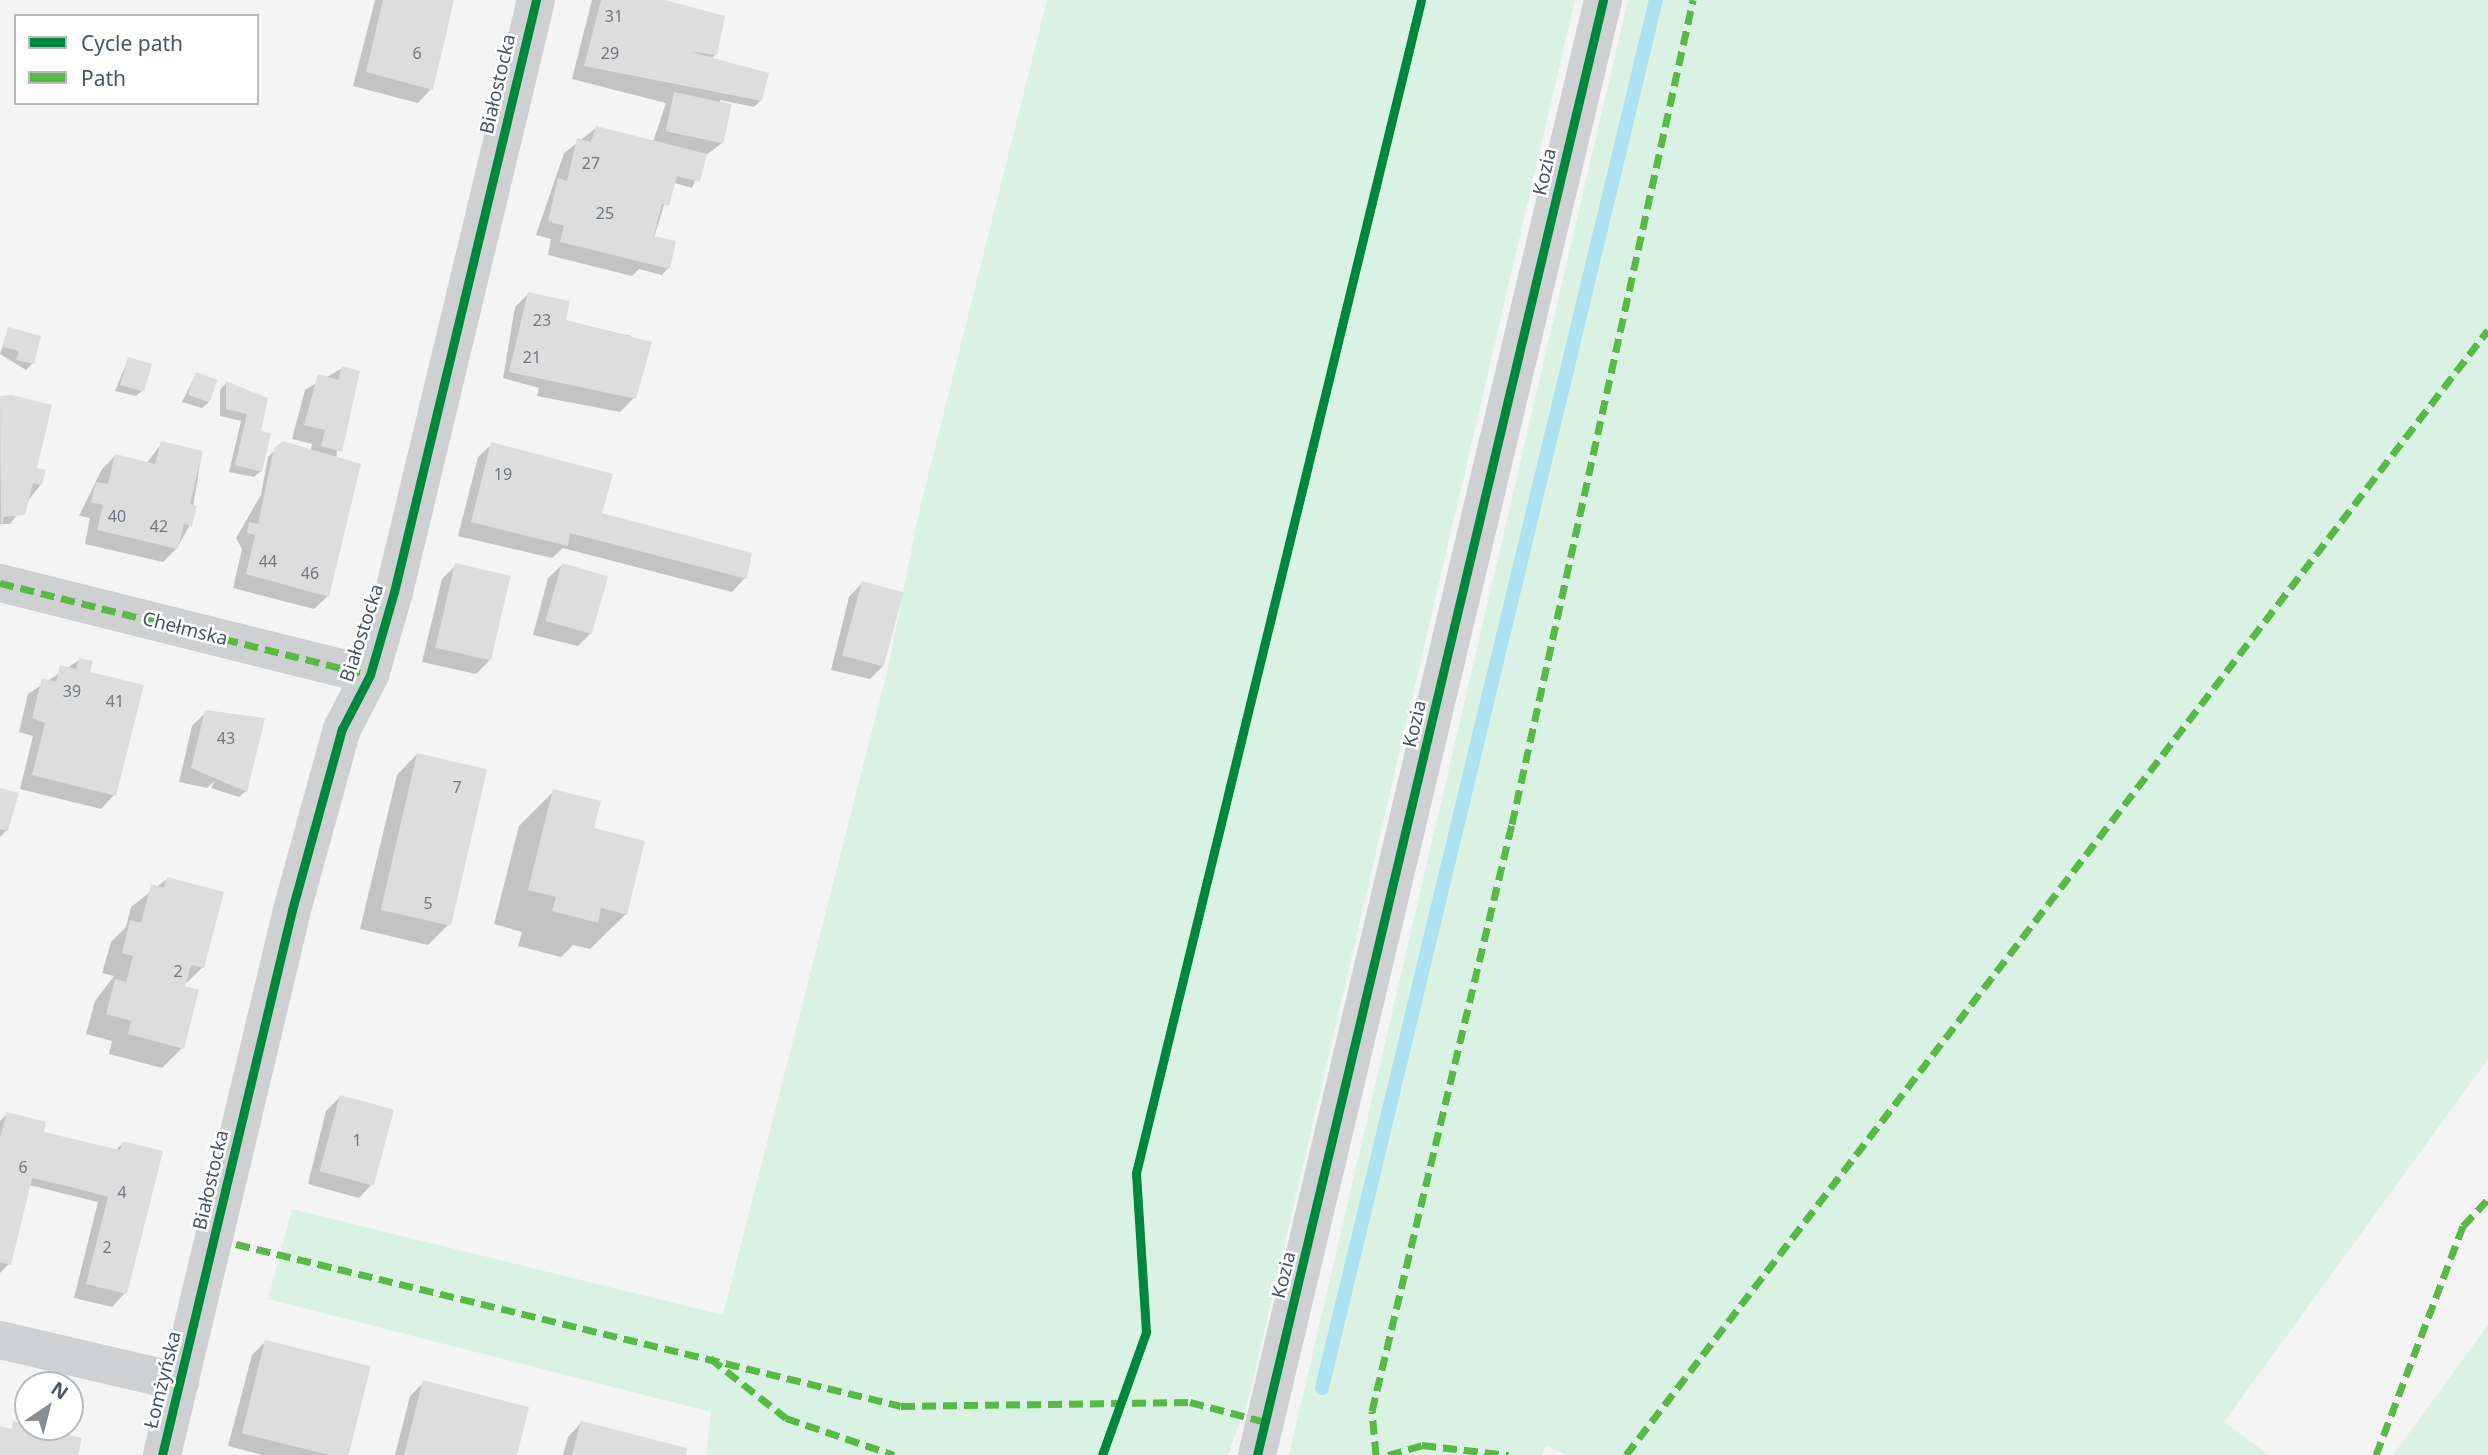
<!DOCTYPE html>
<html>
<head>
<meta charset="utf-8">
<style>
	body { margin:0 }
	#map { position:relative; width:2488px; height:1455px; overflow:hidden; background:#f4f4f4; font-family:"Noto Sans",sans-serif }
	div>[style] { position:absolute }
	.green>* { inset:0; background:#d9f2e3 }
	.shadow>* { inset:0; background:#0003 }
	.stream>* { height:14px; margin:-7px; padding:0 7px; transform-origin:7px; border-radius:7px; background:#aee2f0 }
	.building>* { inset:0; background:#ddddde; transform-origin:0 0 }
	.minor>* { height:38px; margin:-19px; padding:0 19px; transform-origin:19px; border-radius:19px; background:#ced0d2 }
	.quiet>* { height:7px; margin-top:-3.5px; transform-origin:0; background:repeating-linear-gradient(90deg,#58b947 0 14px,transparent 0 21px) }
	.cycleway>* { height:9px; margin:-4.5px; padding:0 4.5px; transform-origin:4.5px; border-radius:4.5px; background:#00873e }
	span { translate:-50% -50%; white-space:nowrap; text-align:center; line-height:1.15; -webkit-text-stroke:5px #fff; paint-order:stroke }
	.number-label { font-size:16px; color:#707881 }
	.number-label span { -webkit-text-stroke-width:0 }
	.street-label { font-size:19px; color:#4a5661 }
	.legend { position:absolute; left:14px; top:14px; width:245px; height:91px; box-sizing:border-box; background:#fff; border:2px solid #b7bbc0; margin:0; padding:9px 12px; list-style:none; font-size:21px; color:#4a5661 }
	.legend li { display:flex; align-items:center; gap:14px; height:35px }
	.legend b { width:35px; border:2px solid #b7bbc0 }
	.north { position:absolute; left:14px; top:1371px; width:70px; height:70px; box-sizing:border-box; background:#fff; border:2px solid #b7bbc0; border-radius:50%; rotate:35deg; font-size:19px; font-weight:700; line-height:28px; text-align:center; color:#4a5661 }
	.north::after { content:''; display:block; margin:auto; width:24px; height:32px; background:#868d94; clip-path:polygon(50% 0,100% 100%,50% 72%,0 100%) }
</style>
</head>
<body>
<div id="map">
	<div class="green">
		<i style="clip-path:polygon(1047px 0,1575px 0,1249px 1397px,1228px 1455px,706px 1455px,711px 1412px,268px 1299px,292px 1209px,723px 1315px,888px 668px,919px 512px)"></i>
		<i style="clip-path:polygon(1628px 0,2488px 0,2488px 1059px,2224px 1422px,2269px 1455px,1568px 1455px,1546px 1446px,1542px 1455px,1289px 1455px)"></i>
		<i style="clip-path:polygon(2488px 1325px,2488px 1455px,2393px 1455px)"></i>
	</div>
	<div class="shadow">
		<i style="clip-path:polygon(375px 0,453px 0,431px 89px,418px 103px,353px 86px)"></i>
		<i style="clip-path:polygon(592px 0,658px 0,715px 55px,710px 59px,761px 100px,754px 107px,720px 100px,722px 143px,705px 156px,692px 188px,671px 182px,654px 238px,668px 268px,662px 275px,639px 269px,632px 276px,548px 255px,551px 239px,536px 235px,564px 153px,596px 128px,653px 142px,666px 103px,572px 79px)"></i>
		<i style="clip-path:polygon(529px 293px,564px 321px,631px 336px,634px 398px,620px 412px,537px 396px,539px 388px,503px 378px,515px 307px)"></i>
		<i style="clip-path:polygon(8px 329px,33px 363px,26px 370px,0 354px)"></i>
		<i style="clip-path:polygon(128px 359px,143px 390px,136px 396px,115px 391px)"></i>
		<i style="clip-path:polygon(342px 368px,328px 596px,314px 609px,233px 588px,242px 549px,236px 538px,261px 495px,268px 457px,275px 450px,311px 449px,312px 444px,292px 439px,305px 390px)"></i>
		<i style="clip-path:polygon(196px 374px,209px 402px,202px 408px,182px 402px)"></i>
		<i style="clip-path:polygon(226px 383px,266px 399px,259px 432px,261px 471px,254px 477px,229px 472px,241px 421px,220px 416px,220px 390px)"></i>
		<i style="clip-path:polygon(0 397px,50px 407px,35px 469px,41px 484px,10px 524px,0 524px)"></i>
		<i style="clip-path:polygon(162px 443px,202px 452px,190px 525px,177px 548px,163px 562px,85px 544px,90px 518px,79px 516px,102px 469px,115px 456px,146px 464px)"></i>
		<i style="clip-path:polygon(492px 444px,600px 514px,745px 578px,732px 592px,563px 548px,552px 558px,458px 536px,478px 457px)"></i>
		<i style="clip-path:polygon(456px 565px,489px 661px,476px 674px,422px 662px,442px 579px)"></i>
		<i style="clip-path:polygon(562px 565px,592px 632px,578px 646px,533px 635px,548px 578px)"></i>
		<i style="clip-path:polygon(862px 583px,883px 666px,870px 679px,831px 670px,849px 597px)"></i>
		<i style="clip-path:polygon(79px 660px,114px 795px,101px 809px,20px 789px,33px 736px,19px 732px,28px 694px)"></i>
		<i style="clip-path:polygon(206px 712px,246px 791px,239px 797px,211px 788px,215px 780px,207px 788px,179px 782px,192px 726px)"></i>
		<i style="clip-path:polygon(417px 754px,448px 925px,428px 945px,360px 929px,397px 775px)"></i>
		<i style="clip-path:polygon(0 790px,7px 830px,0 837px)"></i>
		<i style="clip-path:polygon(554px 791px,592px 829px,626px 914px,590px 949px,573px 945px,561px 957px,518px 946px,522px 932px,494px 924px,519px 826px)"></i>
		<i style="clip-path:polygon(167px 879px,203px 967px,182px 987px,182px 1048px,162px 1068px,109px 1054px,112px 1041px,86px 1034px,95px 1001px,114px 976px,102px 973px,111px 942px,126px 927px,131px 907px)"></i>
		<i style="clip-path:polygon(340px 1097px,372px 1184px,359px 1198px,308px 1184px,326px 1111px)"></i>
		<i style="clip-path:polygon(7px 1114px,41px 1138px,115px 1151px,123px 1143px,125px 1293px,112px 1307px,74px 1298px,98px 1202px,29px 1185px,9px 1264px,0 1273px,0 1121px)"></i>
		<i style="clip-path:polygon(265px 1342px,369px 1368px,347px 1455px,263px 1455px,228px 1446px,252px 1355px)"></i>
		<i style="clip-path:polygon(424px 1382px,515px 1455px,395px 1455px,410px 1396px)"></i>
		<i style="clip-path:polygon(581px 1423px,684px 1455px,563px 1455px,568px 1437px)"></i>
	</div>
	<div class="stream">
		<i style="left:1322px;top:1388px;width:1428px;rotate:-76.47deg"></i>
	</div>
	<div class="building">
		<i style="clip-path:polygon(383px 0,454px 0,433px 90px,366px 72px)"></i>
		<i style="clip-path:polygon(601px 0,665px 0,725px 16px,717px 55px,691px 52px,769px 73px,762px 101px,584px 66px)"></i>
		<i style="left:674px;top:92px;width:59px;height:40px;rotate:12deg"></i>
		<i style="clip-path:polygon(596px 126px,707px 154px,700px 182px,677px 176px,669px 206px,662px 204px,654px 236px,676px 241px,670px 269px,560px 242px,564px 226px,548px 221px,558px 178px,567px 181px,577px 138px,591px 142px)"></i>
		<i style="clip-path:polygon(528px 292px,570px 301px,566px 320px,652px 342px,636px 399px,509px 372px)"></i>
		<i style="clip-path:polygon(8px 327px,41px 336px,34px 364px,16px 360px,19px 351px,3px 347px)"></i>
		<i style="left:128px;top:357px;width:25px;height:29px;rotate:16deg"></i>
		<i style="clip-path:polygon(342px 366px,360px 371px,342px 452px,321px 446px,325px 430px,304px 425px,318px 374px,338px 380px)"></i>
		<i style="left:196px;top:372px;width:23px;height:24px;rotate:20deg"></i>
		<i style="clip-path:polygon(226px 381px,268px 398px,261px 431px,271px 433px,262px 472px,235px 465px,247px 414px,226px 409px)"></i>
		<i style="clip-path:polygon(12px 395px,52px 405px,37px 468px,46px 470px,42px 485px,33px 483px,25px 515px,4px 517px,1px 528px,0 396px)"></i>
		<i style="clip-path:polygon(161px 441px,203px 451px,190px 504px,197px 506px,192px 526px,184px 524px,178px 549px,97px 530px,103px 505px,91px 502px,96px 482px,108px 484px,115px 454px,155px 464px)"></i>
		<i style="clip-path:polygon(283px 441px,361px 464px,329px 597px,246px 574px,255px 535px,247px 533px,249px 522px,258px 524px,274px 448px)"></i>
		<i style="clip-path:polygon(491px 442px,613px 474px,602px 513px,752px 553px,747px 579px,570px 533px,568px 546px,471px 522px)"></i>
		<i style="left:455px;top:563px;width:57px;height:87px;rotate:13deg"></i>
		<i style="left:562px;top:563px;width:48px;height:60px;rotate:16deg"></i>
		<i style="left:862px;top:581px;width:43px;height:77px;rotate:15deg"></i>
		<i style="clip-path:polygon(79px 658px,93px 661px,90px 672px,144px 685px,116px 796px,32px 775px,45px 723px,32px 718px,42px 678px,56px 682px,60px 665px,76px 669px)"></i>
		<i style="clip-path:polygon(205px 710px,265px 718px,247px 792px,191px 768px)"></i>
		<i style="left:417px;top:753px;width:72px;height:161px;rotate:13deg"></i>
		<i style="clip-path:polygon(0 788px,19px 793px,8px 831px,0 829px)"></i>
		<i style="clip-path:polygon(553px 789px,601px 801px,594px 828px,645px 841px,627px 915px,601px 908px,598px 923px,552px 911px,556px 897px,528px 890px)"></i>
		<i style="clip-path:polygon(167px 877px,224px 892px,204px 968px,191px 965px,185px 986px,199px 990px,184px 1049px,128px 1034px,131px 1021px,106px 1014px,115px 979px,126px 982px,133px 956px,122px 953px,130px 920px,141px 923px,151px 884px,164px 888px)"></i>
		<i style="left:340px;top:1095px;width:56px;height:79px;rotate:15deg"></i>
		<i style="clip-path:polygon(7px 1112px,46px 1122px,44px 1132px,120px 1150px,123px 1141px,163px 1151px,127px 1294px,86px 1284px,108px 1197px,71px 1187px,32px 1178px,11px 1265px,0 1262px,0 1138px)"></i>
		<i style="left:265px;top:1340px;width:109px;height:96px;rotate:14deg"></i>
		<i style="clip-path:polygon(423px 1380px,529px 1407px,517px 1455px,404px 1455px)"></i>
		<i style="clip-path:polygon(13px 1421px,82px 1438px,78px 1455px,0 1455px,0 1426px,12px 1429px)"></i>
		<i style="clip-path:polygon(581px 1421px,687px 1448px,686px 1455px,572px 1455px)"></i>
	</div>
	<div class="minor">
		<i style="left:0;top:583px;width:381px;rotate:14deg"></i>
		<i style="left:0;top:1340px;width:185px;rotate:13.1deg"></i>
		<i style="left:162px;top:1455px;width:560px;rotate:-76.58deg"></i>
		<i style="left:292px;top:910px;width:188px;rotate:-74.6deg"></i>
		<i style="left:342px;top:729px;width:61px;rotate:-62.6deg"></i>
		<i style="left:370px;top:675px;width:86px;rotate:-73.9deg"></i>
		<i style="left:394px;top:592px;width:609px;rotate:-76.51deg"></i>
		<i style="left:1257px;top:1455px;width:1496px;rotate:-76.62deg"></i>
	</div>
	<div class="quiet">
		<i style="left:0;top:583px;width:381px;rotate:14deg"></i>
		<i style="left:236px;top:1244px;width:684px;rotate:13.69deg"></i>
		<i style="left:901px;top:1406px;width:289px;rotate:-0.8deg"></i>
		<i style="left:1190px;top:1402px;width:79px;rotate:14.7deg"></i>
		<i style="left:710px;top:1358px;width:97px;rotate:38.3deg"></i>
		<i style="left:786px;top:1418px;width:114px;rotate:18.9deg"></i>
		<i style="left:1376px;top:1455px;width:44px;rotate:-95.2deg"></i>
		<i style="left:1372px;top:1411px;width:603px;rotate:-76.59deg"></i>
		<i style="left:1512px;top:824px;width:844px;rotate:-77.61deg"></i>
		<i style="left:1388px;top:1455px;width:35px;rotate:-16deg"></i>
		<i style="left:1422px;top:1445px;width:87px;rotate:6.6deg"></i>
		<i style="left:1626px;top:1455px;width:1417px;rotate:-52.54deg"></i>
		<i style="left:2376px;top:1455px;width:245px;rotate:-69.2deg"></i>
		<i style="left:2463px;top:1226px;width:37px;rotate:-47deg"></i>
	</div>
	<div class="cycleway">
		<i style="left:162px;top:1455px;width:560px;rotate:-76.58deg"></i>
		<i style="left:292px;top:910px;width:188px;rotate:-74.6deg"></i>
		<i style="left:342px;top:729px;width:61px;rotate:-62.6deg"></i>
		<i style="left:370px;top:675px;width:86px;rotate:-73.9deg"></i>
		<i style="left:394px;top:592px;width:609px;rotate:-76.51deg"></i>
		<i style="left:1102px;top:1455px;width:131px;rotate:-70.3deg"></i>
		<i style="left:1146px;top:1332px;width:159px;rotate:-93.6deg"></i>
		<i style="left:1136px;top:1173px;width:1207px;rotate:-76.34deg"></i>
		<i style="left:1257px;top:1455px;width:1496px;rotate:-76.62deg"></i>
	</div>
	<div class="number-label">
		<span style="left:614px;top:16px">31</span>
		<span style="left:417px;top:53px">6</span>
		<span style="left:610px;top:53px">29</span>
		<span style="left:591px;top:163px">27</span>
		<span style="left:605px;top:213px">25</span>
		<span style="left:542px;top:320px">23</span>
		<span style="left:532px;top:357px">21</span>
		<span style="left:503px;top:474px">19</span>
		<span style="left:117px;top:516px">40</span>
		<span style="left:159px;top:526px">42</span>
		<span style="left:268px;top:561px">44</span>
		<span style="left:310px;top:573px">46</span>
		<span style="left:72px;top:691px">39</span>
		<span style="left:115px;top:701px">41</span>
		<span style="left:226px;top:738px">43</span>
		<span style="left:457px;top:787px">7</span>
		<span style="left:428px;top:903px">5</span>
		<span style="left:178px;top:971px">2</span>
		<span style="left:357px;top:1140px">1</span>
		<span style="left:23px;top:1167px">6</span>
		<span style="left:122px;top:1192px">4</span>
		<span style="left:107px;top:1247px">2</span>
	</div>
	<div class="street-label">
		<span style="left:498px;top:84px;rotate:-77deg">Białostocka</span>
		<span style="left:1545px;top:172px;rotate:-77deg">Kozia</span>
		<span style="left:185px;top:629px;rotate:14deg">Chełmska</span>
		<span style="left:362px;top:633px;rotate:-72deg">Białostocka</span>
		<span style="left:1415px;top:724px;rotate:-77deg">Kozia</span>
		<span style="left:211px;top:1180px;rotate:-77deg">Białostocka</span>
		<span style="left:1284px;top:1275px;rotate:-76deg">Kozia</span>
		<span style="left:163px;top:1380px;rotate:-76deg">Łomżyńska</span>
	</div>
	<ul class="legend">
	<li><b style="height:9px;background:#00873e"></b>Cycle path</li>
	<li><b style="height:9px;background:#58b947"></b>Path</li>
	</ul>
	<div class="north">N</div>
</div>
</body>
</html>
